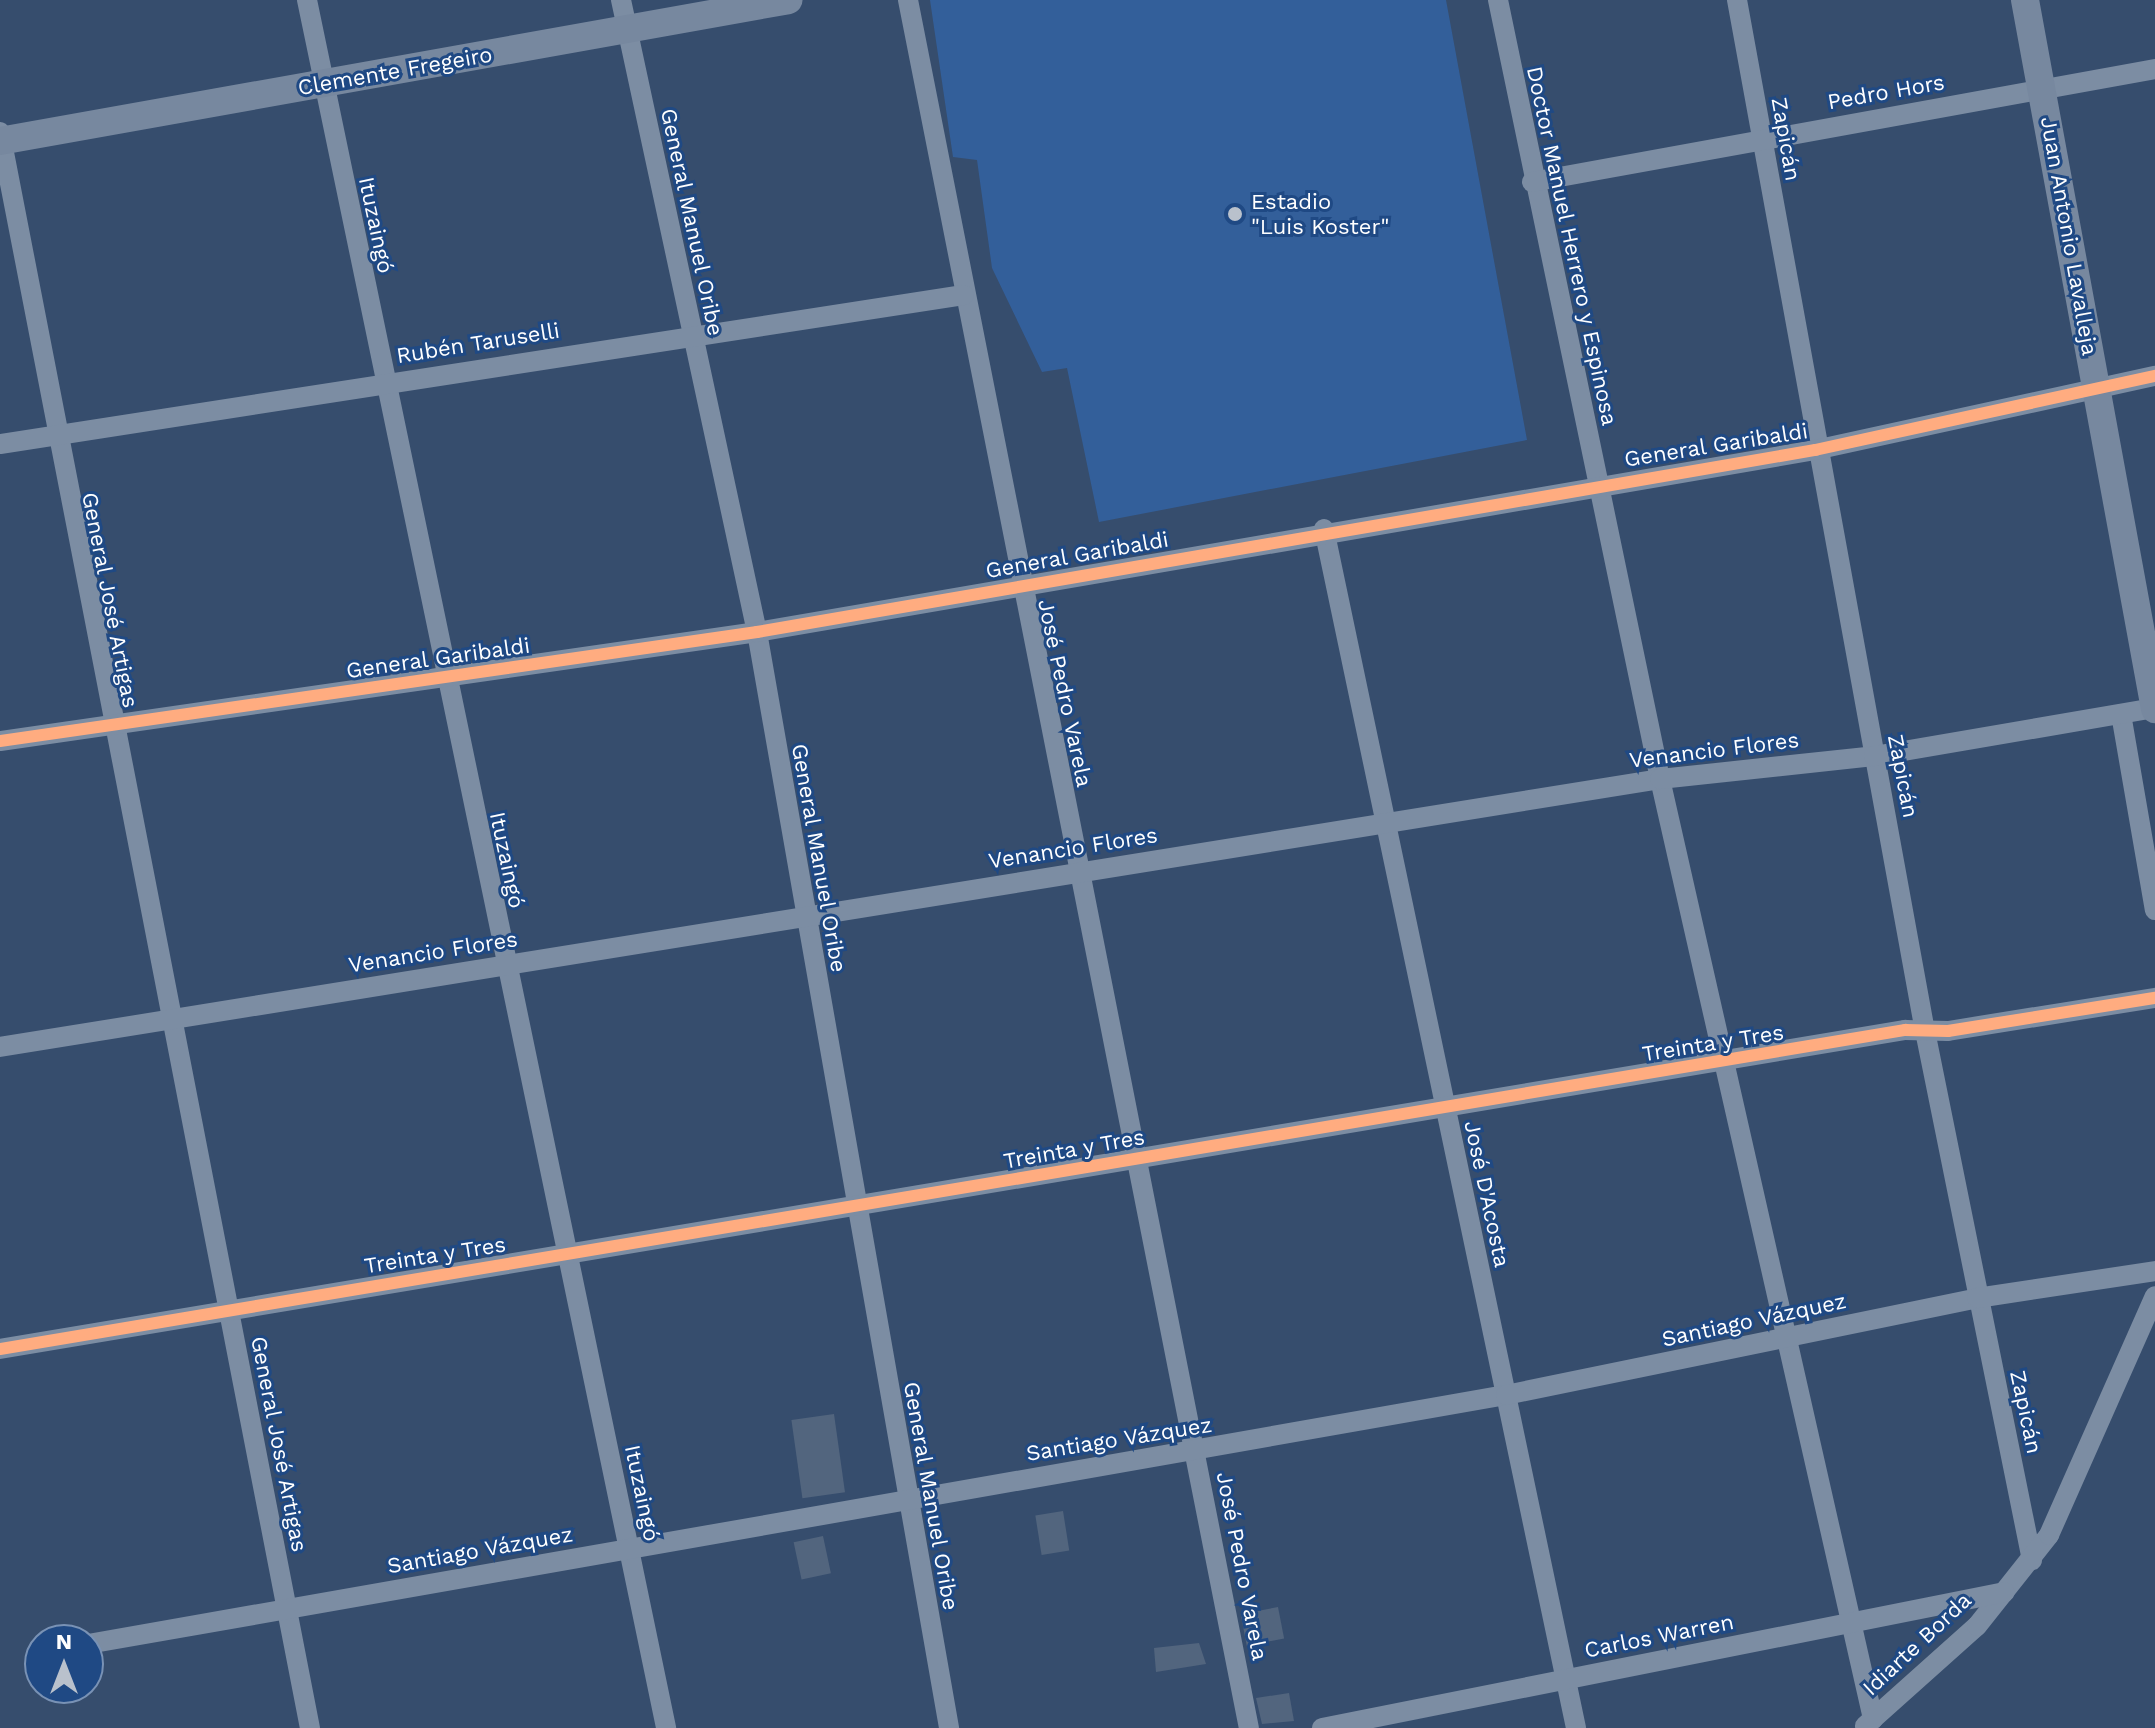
<!DOCTYPE html>
<html>
<head>
<meta charset="utf-8">
<style>
	body { margin:0 }
	#map { position:relative; width:2155px; height:1728px; overflow:hidden; background:#364d6d; font-family:"Work Sans",sans-serif }
	div>[style] { position:absolute }
	.green>* { inset:0; background:#335f9a }
	.building>* { inset:0; background:#52657e; transform-origin:0 0 }
	.street>* { height:20px; margin:-10px; padding:0 10px; transform-origin:10px; border-radius:10px; background:#7c8da3 }
	.secondary>* { height:28px; margin:-14px; padding:0 14px; transform-origin:14px; border-radius:14px; background:#77889f }
	.cycleway>* { height:12px; margin:-6px; padding:0 6px; transform-origin:6px; border-radius:6px; background:#ffac80 }
	.dots>* { width:22px; height:22px; translate:-50% -50%; box-sizing:border-box; border:4px solid #1f4984; border-radius:50% }
	span { translate:-50% -50%; white-space:nowrap; text-align:center; line-height:1.15; -webkit-text-stroke:6px #1f4984; paint-order:stroke }
	.street-label { font-size:22px; color:#fff }
	.poi-label { font-size:22px; color:#fff }
	.left { translate:0 -50%; text-align:left }
	.north { position:absolute; left:24px; top:1624px; width:80px; height:80px; box-sizing:border-box; background:#1f4984; border:2px solid #7992b5; border-radius:50%; rotate:0deg; font-size:22px; font-weight:700; line-height:32px; text-align:center; color:#fff }
	.north::after { content:''; display:block; margin:auto; width:28px; height:36px; background:#b9c1cc; clip-path:polygon(50% 0,100% 100%,50% 72%,0 100%) }
</style>
</head>
<body>
<div id="map">
	<div class="green">
		<i style="clip-path:polygon(930px 0,1446px 0,1527px 440px,1099px 522px,1067px 368px,1042px 372px,992px 268px,977px 160px,953px 157px)"></i>
	</div>
	<div class="building">
		<i style="left:834px;top:1414px;width:79px;height:43px;rotate:82deg"></i>
		<i style="left:1063px;top:1511px;width:40px;height:28px;rotate:81deg"></i>
		<i style="left:823px;top:1536px;width:38px;height:30px;rotate:78deg"></i>
		<i style="left:1278px;top:1607px;width:32px;height:38px;rotate:79deg"></i>
		<i style="clip-path:polygon(1199px 1643px,1206px 1664px,1156px 1672px,1154px 1648px)"></i>
		<i style="clip-path:polygon(1289px 1693px,1294px 1721px,1262px 1724px,1256px 1698px)"></i>
	</div>
	<div class="street">
		<i style="left:307px;top:0;width:1765px;rotate:78.26deg"></i>
		<i style="left:621px;top:0;width:646px;rotate:77.86deg"></i>
		<i style="left:757px;top:632px;width:1113px;rotate:80.06deg"></i>
		<i style="left:908px;top:0;width:1761px;rotate:78.84deg"></i>
		<i style="left:1498px;top:0;width:796px;rotate:78.25deg"></i>
		<i style="left:1660px;top:779px;width:964px;rotate:77.23deg"></i>
		<i style="left:1737px;top:0;width:1048px;rotate:79.67deg"></i>
		<i style="left:1925px;top:1031px;width:540px;rotate:78.57deg"></i>
		<i style="left:0;top:132px;width:1626px;rotate:79.01deg"></i>
		<i style="left:1532px;top:182px;width:633px;rotate:-10.28deg"></i>
		<i style="left:0;top:444px;width:975px;rotate:-8.79deg"></i>
		<i style="left:1324px;top:529px;width:1225px;rotate:78.13deg"></i>
		<i style="left:2121px;top:714px;width:199px;rotate:80.2deg"></i>
		<i style="left:0;top:741px;width:765px;rotate:-8.19deg"></i>
		<i style="left:757px;top:632px;width:1074px;rotate:-9.76deg"></i>
		<i style="left:1815px;top:450px;width:348px;rotate:-12.3deg"></i>
		<i style="left:0;top:1047px;width:1681px;rotate:-9.17deg"></i>
		<i style="left:1660px;top:779px;width:215px;rotate:-6.1deg"></i>
		<i style="left:1874px;top:756px;width:285px;rotate:-9.7deg"></i>
		<i style="left:0;top:1349px;width:1932px;rotate:-9.51deg"></i>
		<i style="left:1905px;top:1030px;width:43px;rotate:1.3deg"></i>
		<i style="left:1948px;top:1031px;width:210px;rotate:-9.1deg"></i>
		<i style="left:88px;top:1644px;width:1440px;rotate:-9.96deg"></i>
		<i style="left:1506px;top:1395px;width:481px;rotate:-11.6deg"></i>
		<i style="left:1977px;top:1298px;width:180px;rotate:-8.6deg"></i>
		<i style="left:1865px;top:1726px;width:150px;rotate:-41.8deg"></i>
		<i style="left:1977px;top:1626px;width:116px;rotate:-51.6deg"></i>
		<i style="left:2049px;top:1535px;width:261px;rotate:-66.1deg"></i>
		<i style="left:1322px;top:1728px;width:696px;rotate:-11.26deg"></i>
	</div>
	<div class="secondary">
		<i style="left:2025px;top:0;width:721px;rotate:79.61deg"></i>
		<i style="left:0;top:141px;width:801px;rotate:-10.13deg"></i>
	</div>
	<div class="cycleway">
		<i style="left:0;top:741px;width:765px;rotate:-8.19deg"></i>
		<i style="left:757px;top:632px;width:1074px;rotate:-9.76deg"></i>
		<i style="left:1815px;top:450px;width:348px;rotate:-12.3deg"></i>
		<i style="left:0;top:1349px;width:1932px;rotate:-9.51deg"></i>
		<i style="left:1905px;top:1030px;width:43px;rotate:1.3deg"></i>
		<i style="left:1948px;top:1031px;width:210px;rotate:-9.1deg"></i>
	</div>
	<div class="dots">
		<i style="left:1235px;top:214px;background:#b9c1cc"></i>
	</div>
	<div class="street-label">
		<span style="left:395px;top:71px;rotate:-10deg">Clemente Fregeiro</span>
		<span style="left:1886px;top:92px;rotate:-10deg">Pedro Hors</span>
		<span style="left:1786px;top:139px;rotate:80deg">Zapicán</span>
		<span style="left:692px;top:222px;rotate:78deg">General Manuel Oribe</span>
		<span style="left:376px;top:225px;rotate:78deg">Ituzaingó</span>
		<span style="left:2069px;top:236px;rotate:80deg">Juan Antonio Lavalleja</span>
		<span style="left:1572px;top:246px;rotate:78deg">Doctor Manuel Herrero y Espinosa</span>
		<span style="left:478px;top:343px;rotate:-9deg">Rubén Taruselli</span>
		<span style="left:1716px;top:445px;rotate:-9deg">General Garibaldi</span>
		<span style="left:1077px;top:555px;rotate:-10deg">General Garibaldi</span>
		<span style="left:110px;top:600px;rotate:79deg">General José Artigas</span>
		<span style="left:438px;top:658px;rotate:-8deg">General Garibaldi</span>
		<span style="left:1065px;top:693px;rotate:78deg">José Pedro Varela</span>
		<span style="left:1714px;top:750px;rotate:-7deg">Venancio Flores</span>
		<span style="left:1903px;top:776px;rotate:79deg">Zapicán</span>
		<span style="left:1073px;top:848px;rotate:-9deg">Venancio Flores</span>
		<span style="left:819px;top:858px;rotate:80deg">General Manuel Oribe</span>
		<span style="left:507px;top:860px;rotate:78deg">Ituzaingó</span>
		<span style="left:433px;top:952px;rotate:-9deg">Venancio Flores</span>
		<span style="left:1713px;top:1043px;rotate:-9deg">Treinta y Tres</span>
		<span style="left:1074px;top:1149px;rotate:-10deg">Treinta y Tres</span>
		<span style="left:1487px;top:1194px;rotate:78deg">José D'Acosta</span>
		<span style="left:435px;top:1255px;rotate:-9deg">Treinta y Tres</span>
		<span style="left:1754px;top:1320px;rotate:-12deg">Santiago Vázquez</span>
		<span style="left:2026px;top:1412px;rotate:78deg">Zapicán</span>
		<span style="left:1119px;top:1439px;rotate:-9deg">Santiago Vázquez</span>
		<span style="left:279px;top:1444px;rotate:79deg">General José Artigas</span>
		<span style="left:642px;top:1493px;rotate:78deg">Ituzaingó</span>
		<span style="left:931px;top:1496px;rotate:80deg">General Manuel Oribe</span>
		<span style="left:480px;top:1550px;rotate:-10deg">Santiago Vázquez</span>
		<span style="left:1242px;top:1566px;rotate:79deg">José Pedro Varela</span>
		<span style="left:1659px;top:1636px;rotate:-11deg">Carlos Warren</span>
		<span style="left:1917px;top:1644px;rotate:-43deg">Idiarte Borda</span>
	</div>
	<div class="poi-label">
		<span class="left" style="left:1251px;top:214px">Estadio<br>"Luis Koster"</span>
	</div>
	<div class="north">N</div>
</div>
</body>
</html>
